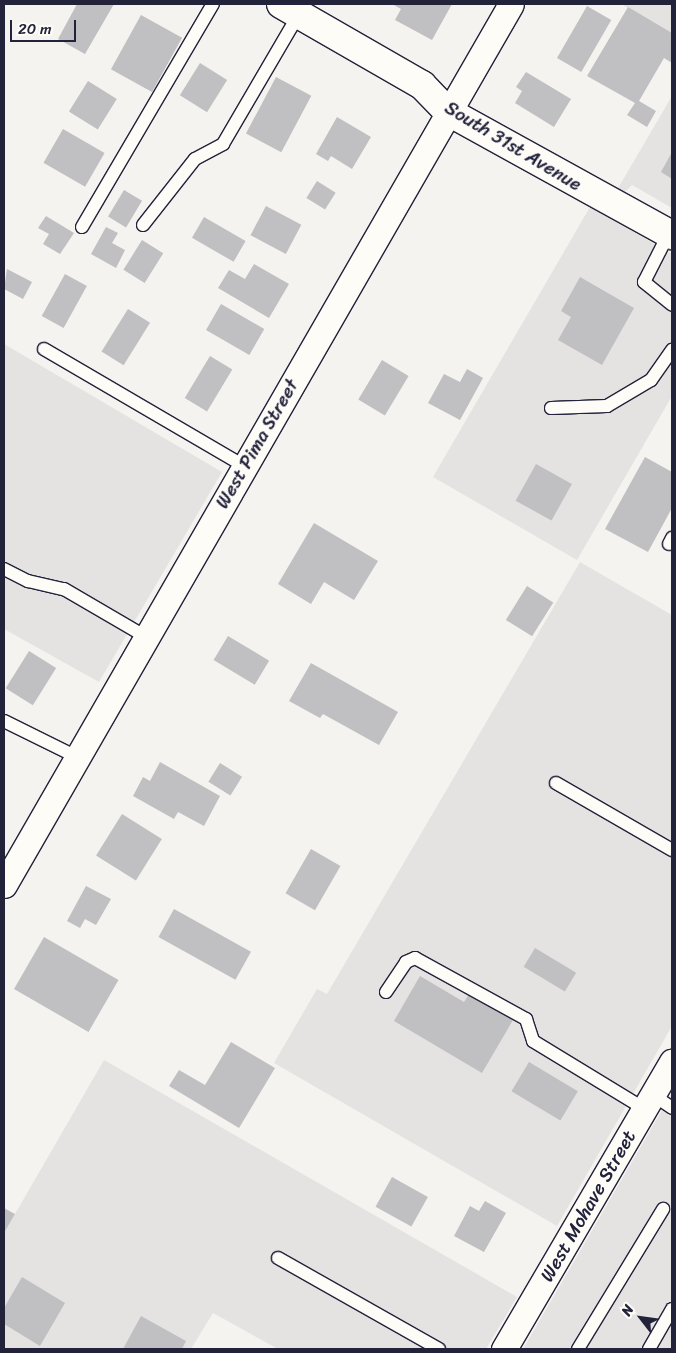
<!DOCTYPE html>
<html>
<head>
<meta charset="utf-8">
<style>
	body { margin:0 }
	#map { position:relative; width:676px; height:1353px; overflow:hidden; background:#f4f3ef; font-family:Sriracha,sans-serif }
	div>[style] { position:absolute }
	.built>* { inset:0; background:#e4e3e2 }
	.building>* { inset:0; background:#c0bfc2; transform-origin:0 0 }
	.roads { filter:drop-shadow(1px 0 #22223b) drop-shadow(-1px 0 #22223b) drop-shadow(0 1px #22223b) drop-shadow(0 -1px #22223b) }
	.lane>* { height:12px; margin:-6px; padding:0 6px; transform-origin:6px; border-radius:6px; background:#fdfcf7 }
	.street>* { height:25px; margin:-12.5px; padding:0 12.5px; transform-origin:12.5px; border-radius:12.5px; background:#fdfcf7 }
	.secondary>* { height:28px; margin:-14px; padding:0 14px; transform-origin:14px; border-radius:14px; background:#fdfcf7 }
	span { translate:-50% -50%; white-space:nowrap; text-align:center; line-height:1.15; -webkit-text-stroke:4.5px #fdfcf7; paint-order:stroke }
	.street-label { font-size:19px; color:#22223b }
	.frame { position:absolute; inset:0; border:5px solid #22223b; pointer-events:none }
	.north { position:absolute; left:616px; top:1293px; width:50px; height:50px; -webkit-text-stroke:4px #fdfcf7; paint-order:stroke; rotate:300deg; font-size:14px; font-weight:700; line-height:20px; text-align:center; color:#22223b }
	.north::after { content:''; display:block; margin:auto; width:18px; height:22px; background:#22223b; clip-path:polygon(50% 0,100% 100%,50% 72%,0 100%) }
	.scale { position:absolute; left:10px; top:20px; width:66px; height:22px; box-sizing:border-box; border:2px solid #22223b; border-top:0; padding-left:6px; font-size:15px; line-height:18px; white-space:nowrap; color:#22223b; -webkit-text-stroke:4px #fdfcf7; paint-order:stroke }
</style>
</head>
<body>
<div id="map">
	<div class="built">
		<i style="clip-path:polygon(621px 4px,672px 4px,672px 33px)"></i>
		<i style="clip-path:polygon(672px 96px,672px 208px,632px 185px,621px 196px,614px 195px)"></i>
		<i style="clip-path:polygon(590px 207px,672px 254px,672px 396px,577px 560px,433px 477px)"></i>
		<i style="clip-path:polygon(4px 344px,222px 472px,99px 682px,4px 629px)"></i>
		<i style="clip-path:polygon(580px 562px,672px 615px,672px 1026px,557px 1226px,274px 1063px,317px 989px,327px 994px)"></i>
		<i style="clip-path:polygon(104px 1060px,517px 1297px,486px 1349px,278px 1349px,213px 1313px,191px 1349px,4px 1349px,4px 1233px)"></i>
		<i style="clip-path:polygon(672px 1093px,672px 1349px,523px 1349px)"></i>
	</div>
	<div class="building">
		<i style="clip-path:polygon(77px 4px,114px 4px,85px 54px,58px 39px)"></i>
		<i style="clip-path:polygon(392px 4px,452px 4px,432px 40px,395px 20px,401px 9px)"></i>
		<i style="left:587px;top:6px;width:28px;height:60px;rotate:30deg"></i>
		<i style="clip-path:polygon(628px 7px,672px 33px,672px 63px,664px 58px,639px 101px,656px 111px,647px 127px,627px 115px,635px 103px,587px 76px)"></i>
		<i style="left:141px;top:15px;width:47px;height:62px;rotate:29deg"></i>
		<i style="left:200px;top:63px;width:32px;height:38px;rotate:32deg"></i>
		<i style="clip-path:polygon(526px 72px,571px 99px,554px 127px,515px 103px,522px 91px,516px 87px)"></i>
		<i style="left:276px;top:77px;width:40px;height:64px;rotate:28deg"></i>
		<i style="left:88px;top:81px;width:34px;height:36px;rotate:32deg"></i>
		<i style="clip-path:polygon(337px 117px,371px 137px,352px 169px,331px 156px,328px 161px,316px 154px)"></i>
		<i style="left:63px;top:129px;width:48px;height:39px;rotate:30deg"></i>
		<i style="clip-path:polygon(672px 152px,672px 179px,661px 172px)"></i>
		<i style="left:317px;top:181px;width:22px;height:20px;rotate:32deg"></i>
		<i style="left:124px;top:190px;width:21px;height:31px;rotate:31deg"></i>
		<i style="left:266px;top:206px;width:40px;height:33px;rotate:28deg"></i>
		<i style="clip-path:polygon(46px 216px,74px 233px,60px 254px,43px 244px,49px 234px,38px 228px)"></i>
		<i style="left:204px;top:217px;width:48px;height:24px;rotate:30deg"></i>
		<i style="clip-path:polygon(106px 227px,118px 233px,112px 243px,125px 250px,116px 268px,91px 254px)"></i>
		<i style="left:142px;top:240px;width:25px;height:35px;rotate:32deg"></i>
		<i style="clip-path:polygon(254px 264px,289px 284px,269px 318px,218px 288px,229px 270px,245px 279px)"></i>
		<i style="clip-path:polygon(7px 269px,32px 282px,23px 299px,4px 289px)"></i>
		<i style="left:65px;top:274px;width:25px;height:48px;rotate:29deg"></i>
		<i style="clip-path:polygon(580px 277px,634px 308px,602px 365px,558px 340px,571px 317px,561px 311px)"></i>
		<i style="left:221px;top:304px;width:50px;height:30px;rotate:30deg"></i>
		<i style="left:128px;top:309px;width:26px;height:50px;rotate:32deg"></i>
		<i style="left:210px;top:356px;width:26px;height:49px;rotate:31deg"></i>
		<i style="left:382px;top:360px;width:31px;height:46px;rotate:31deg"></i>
		<i style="clip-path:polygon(467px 369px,483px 378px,460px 420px,428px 403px,444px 374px,460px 382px)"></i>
		<i style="clip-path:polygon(645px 457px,672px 472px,672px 508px,648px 552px,605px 529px)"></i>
		<i style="left:536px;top:464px;width:41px;height:42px;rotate:29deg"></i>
		<i style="clip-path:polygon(314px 523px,378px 561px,354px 600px,324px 582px,311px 604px,278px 584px)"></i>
		<i style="left:527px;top:586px;width:31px;height:40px;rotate:32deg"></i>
		<i style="left:228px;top:636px;width:48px;height:28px;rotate:31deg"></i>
		<i style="left:29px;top:651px;width:32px;height:44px;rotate:32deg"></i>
		<i style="clip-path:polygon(311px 663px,398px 712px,379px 745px,323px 714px,320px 718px,289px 701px)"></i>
		<i style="clip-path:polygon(160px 762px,220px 796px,204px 826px,178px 812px,174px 819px,133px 796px,143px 777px,150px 781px)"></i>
		<i style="left:220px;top:763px;width:26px;height:22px;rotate:32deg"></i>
		<i style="left:122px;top:814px;width:47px;height:49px;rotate:32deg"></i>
		<i style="left:311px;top:849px;width:34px;height:51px;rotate:30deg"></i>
		<i style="clip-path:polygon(86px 886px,111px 899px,96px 925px,85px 919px,80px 928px,67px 921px)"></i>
		<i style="left:174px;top:909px;width:88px;height:32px;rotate:29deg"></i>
		<i style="left:44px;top:937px;width:86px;height:60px;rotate:30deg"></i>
		<i style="left:535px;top:948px;width:48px;height:22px;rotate:31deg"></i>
		<i style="clip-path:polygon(420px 976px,464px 1002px,469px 994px,513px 1020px,482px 1073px,394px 1021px)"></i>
		<i style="clip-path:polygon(231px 1042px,275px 1068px,239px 1128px,169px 1086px,179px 1070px,205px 1085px)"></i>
		<i style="left:529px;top:1062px;width:57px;height:34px;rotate:31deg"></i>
		<i style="left:392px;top:1177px;width:41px;height:34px;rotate:29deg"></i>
		<i style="clip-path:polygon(485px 1201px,506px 1213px,484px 1252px,454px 1236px,470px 1206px,479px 1211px)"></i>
		<i style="clip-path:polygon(4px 1208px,15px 1214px,4px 1233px)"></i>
		<i style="clip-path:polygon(22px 1277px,65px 1303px,40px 1346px,4px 1324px,4px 1308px)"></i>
		<i style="clip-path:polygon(141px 1316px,186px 1341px,182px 1349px,123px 1349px)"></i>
	</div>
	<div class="roads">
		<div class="lane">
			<i style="left:143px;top:225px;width:84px;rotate:-51.8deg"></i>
			<i style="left:195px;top:159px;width:32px;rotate:-28deg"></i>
			<i style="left:223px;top:144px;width:151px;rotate:-59.7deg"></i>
			<i style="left:82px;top:227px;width:259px;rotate:-59.6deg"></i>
			<i style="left:669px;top:233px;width:55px;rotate:117deg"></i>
			<i style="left:644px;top:282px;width:36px;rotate:39deg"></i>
			<i style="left:44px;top:349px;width:232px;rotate:30.3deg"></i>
			<i style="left:551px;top:408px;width:56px;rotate:-2deg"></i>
			<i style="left:607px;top:406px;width:51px;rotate:-30.6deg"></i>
			<i style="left:651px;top:380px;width:37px;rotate:-55deg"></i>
			<i style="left:669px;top:544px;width:7px;rotate:-63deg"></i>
			<i style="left:4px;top:569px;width:27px;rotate:27deg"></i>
			<i style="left:28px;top:581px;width:37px;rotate:13deg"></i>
			<i style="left:64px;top:589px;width:95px;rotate:30.3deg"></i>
			<i style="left:4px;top:721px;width:81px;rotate:26.3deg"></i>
			<i style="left:556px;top:783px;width:134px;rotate:30deg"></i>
			<i style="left:386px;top:992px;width:36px;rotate:-56deg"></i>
			<i style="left:406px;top:962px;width:10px;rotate:-24deg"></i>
			<i style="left:415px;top:958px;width:127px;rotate:28.8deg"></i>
			<i style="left:526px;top:1019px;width:23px;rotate:72deg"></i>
			<i style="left:533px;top:1041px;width:131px;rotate:31.3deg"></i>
			<i style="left:653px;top:1095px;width:23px;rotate:34deg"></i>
			<i style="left:278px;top:1258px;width:185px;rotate:29.5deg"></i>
			<i style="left:578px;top:1349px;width:164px;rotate:-58.7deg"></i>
			<i style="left:649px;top:1349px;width:46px;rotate:-60.1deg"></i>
		</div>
		<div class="street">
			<i style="left:4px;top:885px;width:1016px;rotate:-60.08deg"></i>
			<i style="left:504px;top:1349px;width:333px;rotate:-59.7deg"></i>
		</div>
		<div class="secondary">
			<i style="left:281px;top:4px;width:163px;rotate:29.9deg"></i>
			<i style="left:422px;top:85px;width:36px;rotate:46deg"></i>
			<i style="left:447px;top:111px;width:257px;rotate:28.9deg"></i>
		</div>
	</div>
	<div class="street-label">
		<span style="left:513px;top:146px;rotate:31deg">South 31st Avenue</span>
		<span style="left:257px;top:444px;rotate:-60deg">West Pima Street</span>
		<span style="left:588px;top:1206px;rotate:-60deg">West Mohave Street</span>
	</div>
	<div class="frame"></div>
	<div class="north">N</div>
	<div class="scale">20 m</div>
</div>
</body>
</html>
